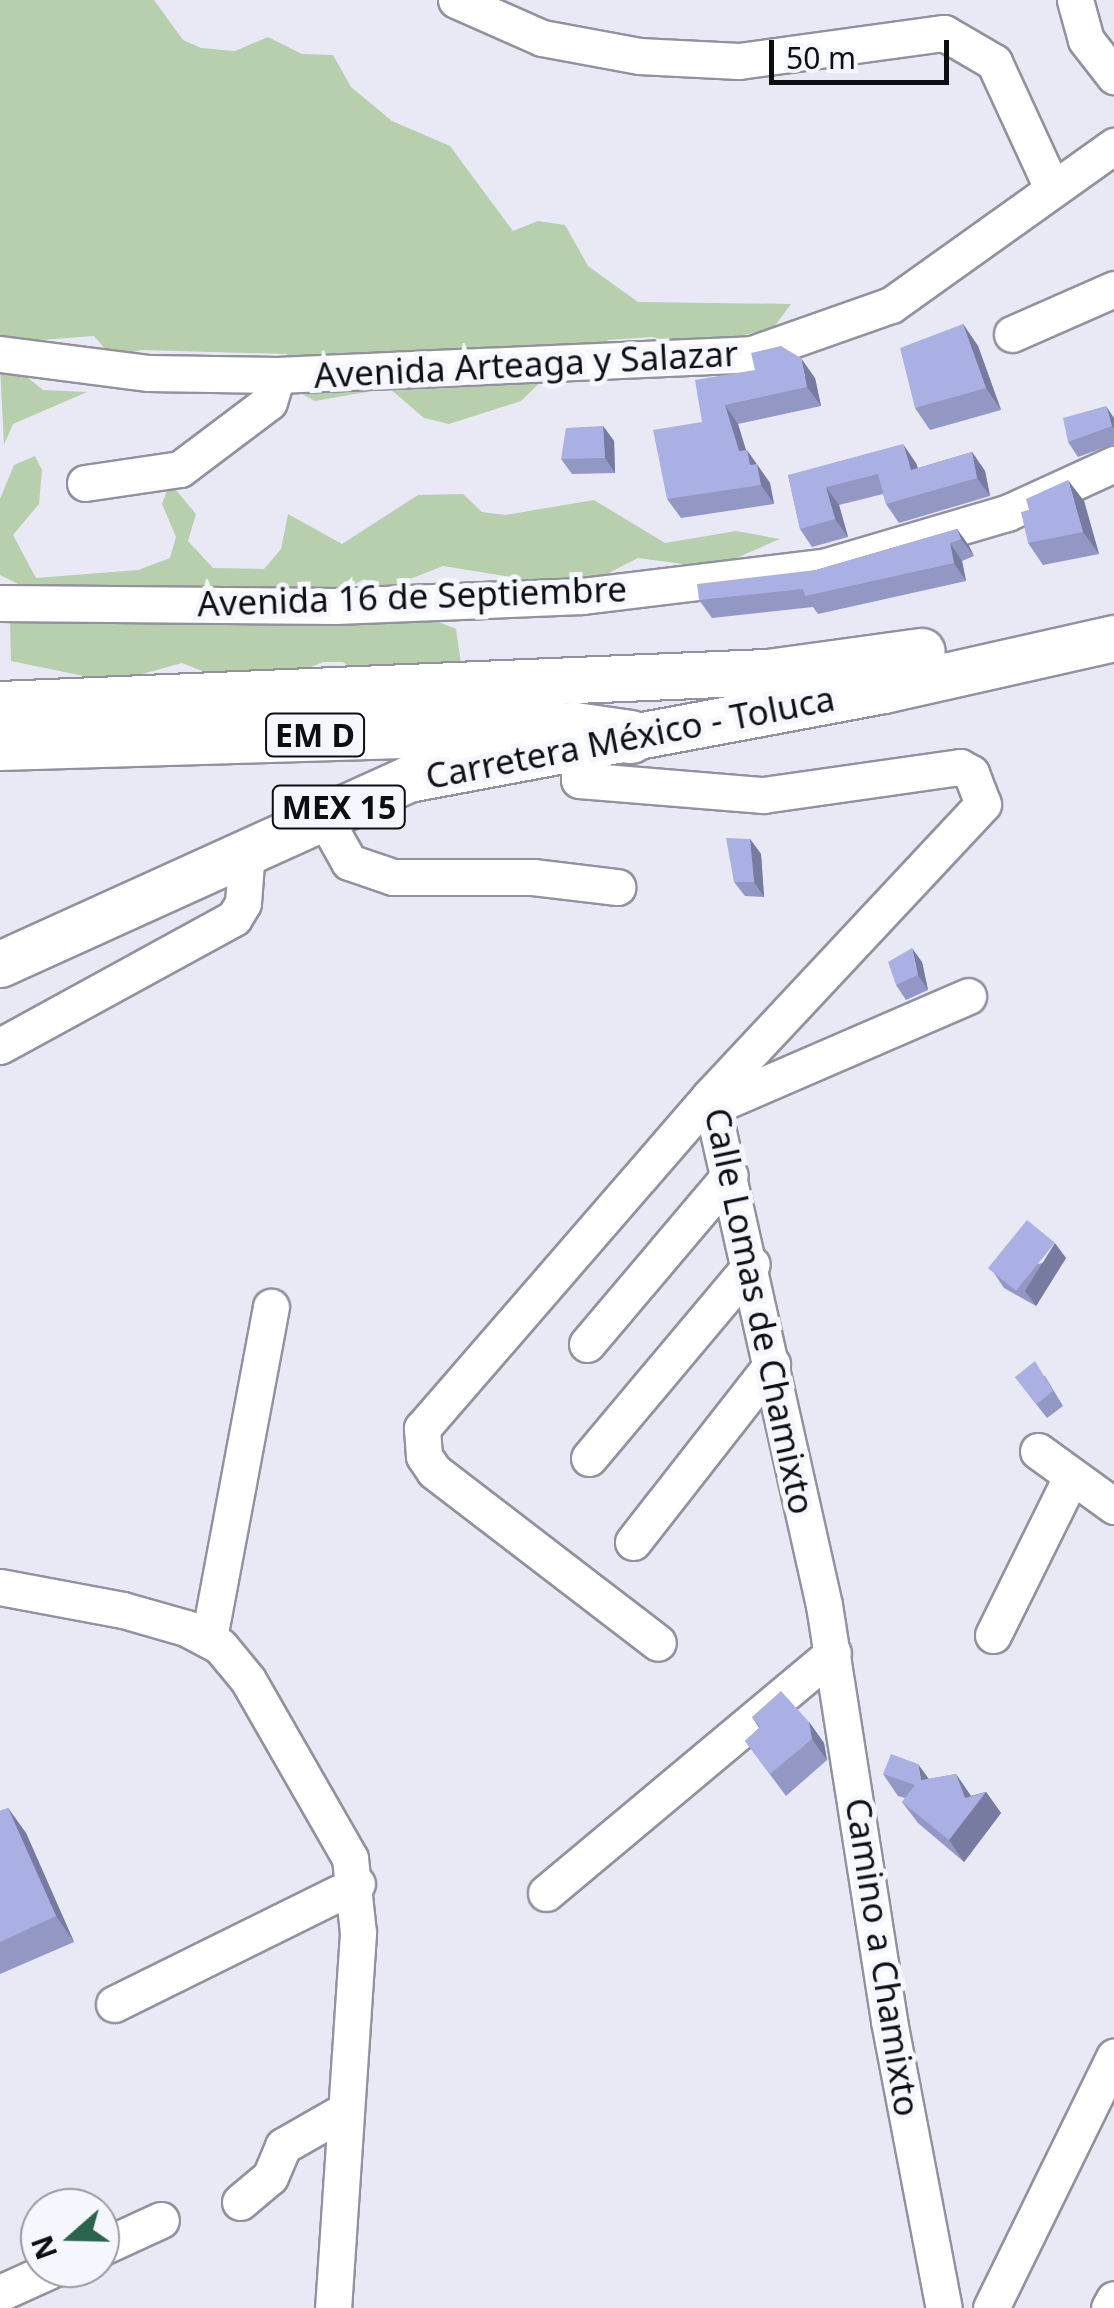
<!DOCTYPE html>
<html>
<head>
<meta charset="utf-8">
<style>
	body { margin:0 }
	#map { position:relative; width:1114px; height:2308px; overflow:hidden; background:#e8e9f5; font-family:"Noto Sans",sans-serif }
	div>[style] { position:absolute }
	.green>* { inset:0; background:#b7cfad }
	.roads { filter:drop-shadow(2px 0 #91929d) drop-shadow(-2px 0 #91929d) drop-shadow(0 2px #91929d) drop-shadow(0 -2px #91929d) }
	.minor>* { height:35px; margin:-17.5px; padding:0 17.5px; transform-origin:17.5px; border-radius:17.5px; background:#fff }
	.major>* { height:45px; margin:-22.5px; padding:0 22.5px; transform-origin:22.5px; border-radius:22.5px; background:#fff }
	.highway>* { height:52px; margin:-26px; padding:0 26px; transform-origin:26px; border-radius:26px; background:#fff }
	.wall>* { inset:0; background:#9397c4 }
	.shaded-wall>* { inset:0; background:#787ba0 }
	.building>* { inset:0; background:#abb0e4; transform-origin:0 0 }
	span { translate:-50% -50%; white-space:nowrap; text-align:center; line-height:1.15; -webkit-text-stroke:10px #f6f7fe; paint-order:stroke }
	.shield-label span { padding:2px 8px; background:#f6f7fe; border:2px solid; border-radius:8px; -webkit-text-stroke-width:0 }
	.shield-label { font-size:32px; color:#0d0e11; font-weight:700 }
	.street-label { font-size:35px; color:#0d0e11 }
	.north { position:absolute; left:20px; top:2188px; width:100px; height:100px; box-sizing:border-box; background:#f6f7fe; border:2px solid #999a9f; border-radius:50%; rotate:250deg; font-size:28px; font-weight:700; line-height:40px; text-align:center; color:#0d0e11 }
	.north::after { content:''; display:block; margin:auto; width:35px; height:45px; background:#29644e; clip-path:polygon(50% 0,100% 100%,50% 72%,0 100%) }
	.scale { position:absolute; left:769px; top:40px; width:180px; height:45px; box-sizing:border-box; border:5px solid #0d0e11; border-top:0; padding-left:12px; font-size:30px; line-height:35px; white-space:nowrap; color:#0d0e11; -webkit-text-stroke:8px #f6f7fe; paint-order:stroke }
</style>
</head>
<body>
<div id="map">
	<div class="green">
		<i style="clip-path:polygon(0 0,154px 0,183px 40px,201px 48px,235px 51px,268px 37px,302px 54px,333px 55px,351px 87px,392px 121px,450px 146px,513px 231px,538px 221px,565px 225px,588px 266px,638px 302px,791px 304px,774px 327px,695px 348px,652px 337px,608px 340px,583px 360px,552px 371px,521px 401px,449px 424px,424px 418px,389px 388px,315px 401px,300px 393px,287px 354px,142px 350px,112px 357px,94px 336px,0 343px)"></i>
		<i style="clip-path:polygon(11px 364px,43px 390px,87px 392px,13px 424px,4px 445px,0 365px)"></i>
		<i style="clip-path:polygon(35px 456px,42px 470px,39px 504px,13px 535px,36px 578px,138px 570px,170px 558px,176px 537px,162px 504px,170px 483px,196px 514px,188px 541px,213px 568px,264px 569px,281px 549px,288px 514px,342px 544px,418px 495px,463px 494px,482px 512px,505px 515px,594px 500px,665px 543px,736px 531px,780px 539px,713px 568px,638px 558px,579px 588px,443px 566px,385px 589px,364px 579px,340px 593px,352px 604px,342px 626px,412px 611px,456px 629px,461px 664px,374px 685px,343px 662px,323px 662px,253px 691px,182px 663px,113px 682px,11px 661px,10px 622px,28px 589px,0 575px,0 499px,14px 465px)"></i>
	</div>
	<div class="roads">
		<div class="minor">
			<i style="left:456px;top:0;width:94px;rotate:23.8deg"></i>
			<i style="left:542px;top:38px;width:99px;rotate:10.5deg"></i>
			<i style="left:639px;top:56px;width:100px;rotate:2.9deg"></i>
			<i style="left:739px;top:61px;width:207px;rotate:-7.8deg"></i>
			<i style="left:944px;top:33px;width:58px;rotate:30.1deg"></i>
			<i style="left:994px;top:62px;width:136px;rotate:65.3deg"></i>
			<i style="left:1075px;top:0;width:41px;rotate:74.6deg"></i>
			<i style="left:1086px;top:40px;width:46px;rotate:52.1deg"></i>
			<i style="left:1012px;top:334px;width:111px;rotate:-23.8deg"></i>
			<i style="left:0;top:354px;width:150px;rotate:7.3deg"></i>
			<i style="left:149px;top:373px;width:128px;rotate:0.9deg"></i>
			<i style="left:277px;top:375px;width:475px;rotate:-2.5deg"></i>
			<i style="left:752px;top:354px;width:147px;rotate:-19.4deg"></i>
			<i style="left:891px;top:305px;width:274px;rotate:-35.5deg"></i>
			<i style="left:85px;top:483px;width:96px;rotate:-8.4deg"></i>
			<i style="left:180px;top:469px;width:111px;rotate:-37deg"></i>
			<i style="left:269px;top:402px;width:28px;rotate:-73deg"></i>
			<i style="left:0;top:603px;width:335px;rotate:0.5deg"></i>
			<i style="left:335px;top:606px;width:247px;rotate:-2.3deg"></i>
			<i style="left:582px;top:596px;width:243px;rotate:-6.9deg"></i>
			<i style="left:823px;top:567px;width:192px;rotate:-16.4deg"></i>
			<i style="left:1007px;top:513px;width:118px;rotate:-24.6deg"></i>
			<i style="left:578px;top:747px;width:33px;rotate:88deg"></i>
			<i style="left:579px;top:780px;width:185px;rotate:4.7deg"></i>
			<i style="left:763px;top:795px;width:199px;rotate:-8.1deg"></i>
			<i style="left:960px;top:767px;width:13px;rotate:29deg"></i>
			<i style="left:971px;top:773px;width:33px;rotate:69deg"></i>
			<i style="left:983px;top:804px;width:400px;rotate:133.1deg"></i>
			<i style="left:710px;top:1096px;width:440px;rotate:130.9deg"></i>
			<i style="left:422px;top:1428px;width:28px;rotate:86deg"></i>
			<i style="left:424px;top:1456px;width:18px;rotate:56deg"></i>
			<i style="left:434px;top:1471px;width:282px;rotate:37.5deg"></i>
			<i style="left:322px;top:814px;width:55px;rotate:60.6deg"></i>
			<i style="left:349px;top:862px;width:46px;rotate:18.8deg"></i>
			<i style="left:393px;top:877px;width:140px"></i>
			<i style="left:533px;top:877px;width:85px;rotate:6.8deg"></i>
			<i style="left:0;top:1046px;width:267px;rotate:-28.7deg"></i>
			<i style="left:234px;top:918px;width:17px;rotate:-59deg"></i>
			<i style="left:243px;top:903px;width:53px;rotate:-85.7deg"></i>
			<i style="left:710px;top:1096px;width:522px;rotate:77.38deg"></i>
			<i style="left:824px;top:1605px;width:421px;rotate:81.1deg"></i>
			<i style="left:889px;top:2021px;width:292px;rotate:79.2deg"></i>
			<i style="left:712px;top:1107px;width:279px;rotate:-23.4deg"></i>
			<i style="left:587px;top:1344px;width:221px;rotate:-49.8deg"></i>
			<i style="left:1038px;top:1451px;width:94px;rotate:35.9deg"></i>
			<i style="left:589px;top:1458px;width:253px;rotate:-50deg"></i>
			<i style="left:633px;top:1542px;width:226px;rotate:-52deg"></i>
			<i style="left:0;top:1587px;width:125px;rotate:10.6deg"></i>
			<i style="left:123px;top:1610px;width:66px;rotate:15.9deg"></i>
			<i style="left:186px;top:1628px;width:38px;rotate:28deg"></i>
			<i style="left:220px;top:1646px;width:44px;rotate:50.5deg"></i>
			<i style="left:248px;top:1680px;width:205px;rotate:60.2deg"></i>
			<i style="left:350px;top:1858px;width:75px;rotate:83.9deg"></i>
			<i style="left:358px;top:1933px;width:376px;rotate:93.8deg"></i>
			<i style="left:993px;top:1635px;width:176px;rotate:-63.7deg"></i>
			<i style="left:209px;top:1638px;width:337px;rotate:-79.4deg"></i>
			<i style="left:546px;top:1893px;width:374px;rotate:-39.9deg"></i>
			<i style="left:114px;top:2004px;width:271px;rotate:-26.3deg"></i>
			<i style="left:240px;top:2202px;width:39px;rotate:-40deg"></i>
			<i style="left:270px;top:2177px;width:34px;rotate:-67deg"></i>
			<i style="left:283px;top:2146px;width:70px;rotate:-29.8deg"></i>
			<i style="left:100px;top:2248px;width:67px;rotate:-24.7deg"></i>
			<i style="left:0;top:2293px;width:60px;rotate:-24.4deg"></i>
			<i style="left:991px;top:2308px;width:280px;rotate:-63.9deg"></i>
			<i style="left:1109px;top:2308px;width:10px;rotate:-61deg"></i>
		</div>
		<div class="major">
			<i style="left:0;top:704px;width:769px;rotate:-2.39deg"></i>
			<i style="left:768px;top:672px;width:155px;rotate:-7.8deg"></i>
			<i style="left:0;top:964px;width:448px;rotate:-24.4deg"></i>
			<i style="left:408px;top:779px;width:483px;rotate:-10.6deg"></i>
			<i style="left:883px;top:690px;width:237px;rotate:-12.7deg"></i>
		</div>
		<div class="highway">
			<i style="left:0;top:744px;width:445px;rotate:-1.7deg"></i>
			<i style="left:445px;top:731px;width:130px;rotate:-0.9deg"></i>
			<i style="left:575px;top:729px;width:56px;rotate:8.3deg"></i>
		</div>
	</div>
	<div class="wall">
		<i style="clip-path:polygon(963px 324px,978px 346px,1001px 410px,930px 430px,915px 408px)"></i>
		<i style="clip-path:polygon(755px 370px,815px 378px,821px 406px,738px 424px,746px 450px,770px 483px,774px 504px,681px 518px,667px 499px,702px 422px)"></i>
		<i style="clip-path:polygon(1114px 418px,1114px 444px,1078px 457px,1068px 442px)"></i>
		<i style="clip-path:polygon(603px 426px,614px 441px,615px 473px,572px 474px,561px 459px)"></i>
		<i style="clip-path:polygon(972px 452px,985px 471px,990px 496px,899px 523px,886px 504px,883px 494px,839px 505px,848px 537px,812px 547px,800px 529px,788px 475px,916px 463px,918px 468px)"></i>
		<i style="clip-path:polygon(1084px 501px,1099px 554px,1043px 565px,1028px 543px)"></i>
		<i style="clip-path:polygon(957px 529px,969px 546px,974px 556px,962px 561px,966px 581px,818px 614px,813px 607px,712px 618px,699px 600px,816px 570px)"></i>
		<i style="clip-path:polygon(750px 839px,761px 854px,764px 897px,745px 896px,734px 882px)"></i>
		<i style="clip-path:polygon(922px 962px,928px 990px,906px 1000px,896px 985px)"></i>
		<i style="clip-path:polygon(1066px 1258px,1036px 1306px,1004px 1288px,994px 1273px)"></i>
		<i style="clip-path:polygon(1045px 1376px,1063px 1406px,1047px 1418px,1015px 1377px)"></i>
		<i style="clip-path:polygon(752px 1717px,809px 1722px,824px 1743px,827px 1760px,786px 1796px,745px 1741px,759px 1728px)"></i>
		<i style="clip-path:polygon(883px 1774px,929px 1779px,956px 1774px,971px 1796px,986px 1792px,1001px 1813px,964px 1862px,918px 1823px,902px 1802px,905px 1798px,898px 1796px)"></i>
		<i style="clip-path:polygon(8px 1808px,26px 1833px,74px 1942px,0 1974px,0 1811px)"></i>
	</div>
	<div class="shaded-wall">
		<i style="clip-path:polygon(963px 324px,978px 346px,1001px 410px,986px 388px)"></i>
		<i style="clip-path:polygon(801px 358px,815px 378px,821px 406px,807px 387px)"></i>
		<i style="clip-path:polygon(725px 405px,738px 424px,752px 470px,739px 451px)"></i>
		<i style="clip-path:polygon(1106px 406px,1114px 418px,1114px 429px,1112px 426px)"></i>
		<i style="clip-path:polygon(603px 426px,614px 441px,615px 473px,605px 458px)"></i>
		<i style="clip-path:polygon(903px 444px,916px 463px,924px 488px,911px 470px)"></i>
		<i style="clip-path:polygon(747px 450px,770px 483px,774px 504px,761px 485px,750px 465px)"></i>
		<i style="clip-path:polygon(972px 452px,985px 471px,990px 496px,977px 478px)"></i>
		<i style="clip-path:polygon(1068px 480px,1084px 501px,1099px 554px,1083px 532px)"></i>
		<i style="clip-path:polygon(826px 487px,839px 505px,848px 537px,835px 519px)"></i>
		<i style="clip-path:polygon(957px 529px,969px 546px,974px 556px,961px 539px)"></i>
		<i style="clip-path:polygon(950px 543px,962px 561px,966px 581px,954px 563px)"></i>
		<i style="clip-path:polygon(750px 839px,761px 854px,764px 897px,754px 882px)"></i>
		<i style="clip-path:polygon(912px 948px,922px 962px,928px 990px,918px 975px)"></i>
		<i style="clip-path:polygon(1055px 1243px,1066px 1258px,1036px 1306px,1025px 1291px)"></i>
		<i style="clip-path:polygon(809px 1722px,824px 1743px,827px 1760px,812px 1739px)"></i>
		<i style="clip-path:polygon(918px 1764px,934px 1786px,921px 1780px)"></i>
		<i style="clip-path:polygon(956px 1774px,971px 1796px,986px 1792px,1001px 1813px,964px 1862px,949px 1840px,965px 1798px)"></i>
		<i style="clip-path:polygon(8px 1808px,26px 1833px,74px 1942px,56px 1916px)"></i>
	</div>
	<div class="building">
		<i style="clip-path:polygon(963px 324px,986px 388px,915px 408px,900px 348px)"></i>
		<i style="clip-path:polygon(781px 346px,801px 358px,807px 387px,725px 405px,739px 451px,747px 450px,750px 465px,757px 464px,761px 485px,667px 499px,653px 430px,702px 422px,695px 380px,755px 370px,751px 353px)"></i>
		<i style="clip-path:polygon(1106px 406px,1112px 426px,1068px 442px,1063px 418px)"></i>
		<i style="clip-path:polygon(603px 426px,605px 458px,561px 459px,566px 428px)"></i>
		<i style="clip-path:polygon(903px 444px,911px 470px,972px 452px,977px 478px,886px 504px,878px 474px,826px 487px,835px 519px,800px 529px,788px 475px)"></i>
		<i style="clip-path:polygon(1068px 480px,1083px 532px,1028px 543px,1021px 512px,1029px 510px,1026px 499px)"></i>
		<i style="clip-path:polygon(957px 529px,961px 539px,950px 543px,954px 563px,805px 596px,803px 589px,699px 600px,697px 584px,816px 570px)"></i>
		<i style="clip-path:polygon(726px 838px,750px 839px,754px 882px,734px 882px)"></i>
		<i style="clip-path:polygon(912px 948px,918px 975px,896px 985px,888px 962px)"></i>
		<i style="left:1027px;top:1220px;width:36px;height:62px;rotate:39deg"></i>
		<i style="clip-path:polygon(1035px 1361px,1053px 1391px,1037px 1404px,1015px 1377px)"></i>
		<i style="clip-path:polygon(781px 1691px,809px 1722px,812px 1739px,770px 1774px,745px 1741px,760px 1727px,752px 1717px)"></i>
		<i style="clip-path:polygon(891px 1754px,918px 1764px,921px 1780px,956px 1774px,965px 1798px,986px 1792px,949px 1840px,902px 1802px,915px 1785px,883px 1774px)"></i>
		<i style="clip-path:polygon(8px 1808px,56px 1916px,0 1942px,0 1811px)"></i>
	</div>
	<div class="shield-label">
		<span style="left:315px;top:735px">EM D</span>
		<span style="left:339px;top:807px">MEX 15</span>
	</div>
	<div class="street-label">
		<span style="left:526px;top:364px;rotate:-3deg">Avenida Arteaga y Salazar</span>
		<span style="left:412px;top:596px;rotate:-2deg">Avenida 16 de Septiembre</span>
		<span style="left:630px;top:737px;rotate:-11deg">Carretera México - Toluca</span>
		<span style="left:760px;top:1311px;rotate:78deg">Calle Lomas de Chamixto</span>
		<span style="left:883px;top:1957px;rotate:81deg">Camino a Chamixto</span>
	</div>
	<div class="north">N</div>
	<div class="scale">50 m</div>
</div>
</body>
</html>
